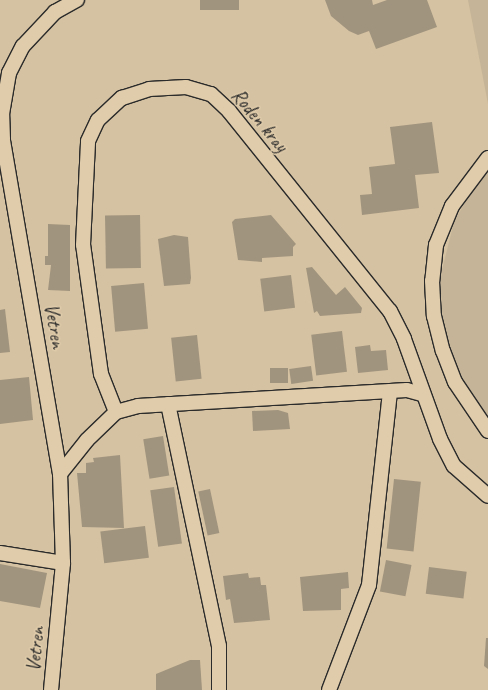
<!DOCTYPE html>
<html>
<head>
<meta charset="utf-8">
<style>
	body { margin:0 }
	#map { position:relative; width:488px; height:690px; overflow:hidden; background:#d5c2a2; font-family:Caveat,sans-serif }
	div>[style] { position:absolute }
	.built>* { inset:0; background:#c5b497 }
	.building>* { inset:0; background:#a1947e; transform-origin:0 0 }
	.roads { filter:drop-shadow(1px 0 #2b2b2b) drop-shadow(-1px 0 #2b2b2b) drop-shadow(0 1px #2b2b2b) drop-shadow(0 -1px #2b2b2b) }
	.street>* { height:14px; margin:-7px; padding:0 7px; transform-origin:7px; border-radius:7px; background:#e0ccaa }
	span { translate:-50% -50%; white-space:nowrap; text-align:center; line-height:1.15; -webkit-text-stroke:3px #e0ccaa; paint-order:stroke }
	.street-label { font-size:20px; color:#2b2b2b }
</style>
</head>
<body>
<div id="map">
	<div class="built">
		<i style="clip-path:polygon(468px 0,488px 0,488px 104px)"></i>
		<i style="clip-path:polygon(488px 170px,488px 419px,464px 383px,449px 349px,443px 323px,440px 278px,454px 222px,468px 197px)"></i>
	</div>
	<div class="building">
		<i style="left:200px;top:0;width:39px;height:10px"></i>
		<i style="clip-path:polygon(325px 0,372px 0,373px 5px,387px 0,427px 0,437px 27px,376px 49px,369px 31px,358px 35px,349px 31px,331px 16px)"></i>
		<i style="clip-path:polygon(432px 122px,439px 173px,415px 175px,419px 208px,362px 215px,360px 195px,372px 194px,369px 167px,395px 164px,390px 127px)"></i>
		<i style="left:140px;top:215px;width:53px;height:35px;rotate:89deg"></i>
		<i style="clip-path:polygon(271px 215px,296px 244px,293px 247px,293px 256px,262px 258px,262px 262px,238px 260px,232px 222px,235px 219px)"></i>
		<i style="clip-path:polygon(48px 224px,70px 225px,70px 291px,48px 290px,51px 265px,45px 265px,45px 256px,48px 256px)"></i>
		<i style="clip-path:polygon(174px 235px,188px 237px,191px 278px,190px 284px,164px 286px,158px 239px)"></i>
		<i style="clip-path:polygon(312px 267px,336px 295px,345px 287px,362px 308px,361px 313px,320px 316px,317px 311px,314px 313px,306px 268px)"></i>
		<i style="left:291px;top:275px;width:33px;height:31px;rotate:83deg"></i>
		<i style="left:144px;top:283px;width:46px;height:33px;rotate:85deg"></i>
		<i style="clip-path:polygon(5px 309px,10px 352px,0 353px,0 310px)"></i>
		<i style="left:342px;top:331px;width:41px;height:31px;rotate:83deg"></i>
		<i style="left:197px;top:335px;width:44px;height:26px;rotate:84deg"></i>
		<i style="clip-path:polygon(370px 345px,371px 351px,386px 350px,388px 370px,358px 373px,355px 347px)"></i>
		<i style="left:311px;top:366px;width:15px;height:22px;rotate:82deg"></i>
		<i style="left:288px;top:368px;width:15px;height:18px;rotate:90deg"></i>
		<i style="clip-path:polygon(29px 377px,33px 420px,0 424px,0 380px)"></i>
		<i style="clip-path:polygon(278px 410px,288px 413px,290px 429px,253px 431px,252px 411px)"></i>
		<i style="left:163px;top:436px;width:40px;height:20px;rotate:81deg"></i>
		<i style="clip-path:polygon(120px 455px,124px 528px,82px 527px,77px 473px,86px 473px,86px 463px,94px 462px,93px 458px)"></i>
		<i style="left:394px;top:479px;width:27px;height:70px;rotate:6deg"></i>
		<i style="left:174px;top:487px;width:57px;height:24px;rotate:82deg"></i>
		<i style="left:210px;top:489px;width:45px;height:12px;rotate:78deg"></i>
		<i style="left:145px;top:526px;width:32px;height:45px;rotate:83deg"></i>
		<i style="left:386px;top:560px;width:26px;height:32px;rotate:11deg"></i>
		<i style="clip-path:polygon(0 564px,47px 573px,40px 608px,0 601px)"></i>
		<i style="left:429px;top:567px;width:38px;height:27px;rotate:7deg"></i>
		<i style="clip-path:polygon(348px 572px,349px 588px,341px 589px,341px 610px,303px 611px,300px 577px)"></i>
		<i style="clip-path:polygon(248px 573px,249px 578px,260px 577px,261px 585px,266px 585px,270px 620px,234px 623px,230px 599px,226px 600px,223px 576px)"></i>
		<i style="clip-path:polygon(486px 638px,488px 638px,488px 669px,484px 666px)"></i>
		<i style="clip-path:polygon(190px 660px,200px 660px,202px 690px,156px 690px,156px 674px)"></i>
	</div>
	<div class="roads">
		<div class="street">
			<i style="left:488px;top:158px;width:60px;rotate:126.9deg"></i>
			<i style="left:452px;top:206px;width:42px;rotate:112.3deg"></i>
			<i style="left:436px;top:245px;width:36px;rotate:96deg"></i>
			<i style="left:432px;top:281px;width:35px;rotate:87deg"></i>
			<i style="left:434px;top:316px;width:36px;rotate:76deg"></i>
			<i style="left:443px;top:351px;width:33px;rotate:69deg"></i>
			<i style="left:455px;top:382px;width:59px;rotate:56deg"></i>
			<i style="left:168px;top:404px;width:247px;rotate:78.1deg"></i>
			<i style="left:219px;top:646px;width:44px;rotate:90deg"></i>
			<i style="left:116px;top:412px;width:23px;rotate:-15deg"></i>
			<i style="left:138px;top:406px;width:269px;rotate:-3.4deg"></i>
			<i style="left:407px;top:390px;width:16px;rotate:15deg"></i>
			<i style="left:60px;top:474px;width:43px;rotate:-51.5deg"></i>
			<i style="left:87px;top:440px;width:40px;rotate:-44deg"></i>
			<i style="left:116px;top:412px;width:41px;rotate:-111.5deg"></i>
			<i style="left:101px;top:374px;width:130px;rotate:-97.9deg"></i>
			<i style="left:83px;top:245px;width:104px;rotate:-87.2deg"></i>
			<i style="left:88px;top:141px;width:23px;rotate:-65deg"></i>
			<i style="left:98px;top:120px;width:33px;rotate:-43deg"></i>
			<i style="left:122px;top:98px;width:28px;rotate:-18deg"></i>
			<i style="left:149px;top:89px;width:37px;rotate:-3deg"></i>
			<i style="left:186px;top:87px;width:26px;rotate:16deg"></i>
			<i style="left:211px;top:94px;width:25px;rotate:43deg"></i>
			<i style="left:229px;top:111px;width:257px;rotate:51.2deg"></i>
			<i style="left:390px;top:311px;width:31px;rotate:63deg"></i>
			<i style="left:404px;top:339px;width:106px;rotate:70.2deg"></i>
			<i style="left:440px;top:439px;width:30px;rotate:63deg"></i>
			<i style="left:454px;top:466px;width:45px;rotate:41.4deg"></i>
			<i style="left:0;top:553px;width:64px;rotate:9deg"></i>
			<i style="left:51px;top:690px;width:128px;rotate:-84.6deg"></i>
			<i style="left:63px;top:563px;width:89px;rotate:-91.9deg"></i>
			<i style="left:60px;top:474px;width:340px;rotate:-99.7deg"></i>
			<i style="left:3px;top:139px;width:25px;rotate:-92deg"></i>
			<i style="left:2px;top:114px;width:42px;rotate:-80.3deg"></i>
			<i style="left:9px;top:73px;width:30px;rotate:-63deg"></i>
			<i style="left:23px;top:46px;width:47px;rotate:-46.7deg"></i>
			<i style="left:55px;top:12px;width:25px;rotate:-29deg"></i>
			<i style="left:329px;top:690px;width:112px;rotate:-69.1deg"></i>
			<i style="left:369px;top:585px;width:195px;rotate:-83.8deg"></i>
		</div>
	</div>
	<div class="street-label">
		<span style="left:260px;top:120px;rotate:50deg">Roden kray</span>
		<span style="left:55px;top:326px;rotate:81deg">Vetren</span>
		<span style="left:35px;top:649px;rotate:-84deg">Vetren</span>
	</div>
</div>
</body>
</html>
